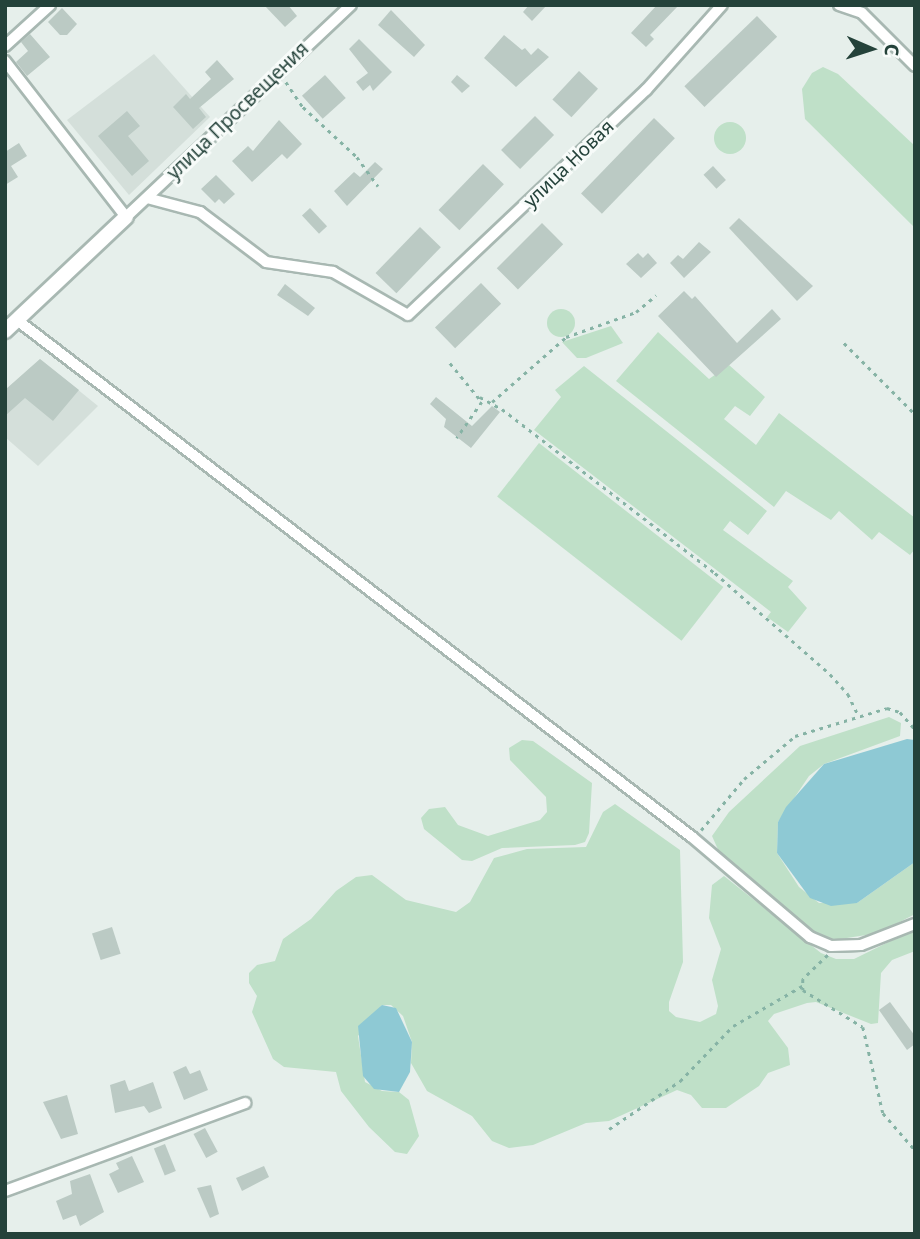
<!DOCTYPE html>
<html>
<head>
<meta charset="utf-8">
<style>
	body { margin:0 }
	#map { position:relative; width:920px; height:1239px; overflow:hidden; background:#e6efeb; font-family:"Noto Sans",sans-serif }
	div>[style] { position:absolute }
	.built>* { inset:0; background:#d4dfda }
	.green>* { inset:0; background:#bfe0c8; transform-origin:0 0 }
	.round { border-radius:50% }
	.water>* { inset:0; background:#8ec9d4 }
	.building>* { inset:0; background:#bbcac4; transform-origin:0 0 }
	.path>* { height:2.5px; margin-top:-1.25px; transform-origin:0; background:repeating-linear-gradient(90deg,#86b3a5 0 3.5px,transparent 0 8.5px) }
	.roads { filter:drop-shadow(2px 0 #a8b8b2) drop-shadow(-2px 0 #a8b8b2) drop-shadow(0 2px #a8b8b2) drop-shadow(0 -2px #a8b8b2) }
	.minor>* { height:10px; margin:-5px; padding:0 5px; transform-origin:5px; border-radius:5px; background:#fff }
	.tertiary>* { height:14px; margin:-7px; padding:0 7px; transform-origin:7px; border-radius:7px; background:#fff }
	span { translate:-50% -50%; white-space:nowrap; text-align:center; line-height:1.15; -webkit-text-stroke:6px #f7fbf9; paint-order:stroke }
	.street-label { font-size:19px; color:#24423a }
	.frame { position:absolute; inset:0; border:7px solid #24423a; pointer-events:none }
	.north { position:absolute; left:836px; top:14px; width:70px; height:70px; -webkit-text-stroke:5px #f7fbf9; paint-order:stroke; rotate:93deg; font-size:19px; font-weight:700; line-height:28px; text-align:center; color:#24423a }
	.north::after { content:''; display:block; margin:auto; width:24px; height:32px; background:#24423a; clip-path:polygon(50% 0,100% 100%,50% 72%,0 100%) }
</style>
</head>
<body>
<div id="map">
	<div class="built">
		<i style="clip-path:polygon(154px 54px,210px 117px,129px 195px,67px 120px)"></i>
		<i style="clip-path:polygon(40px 359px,98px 406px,38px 466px,5px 437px,5px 390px)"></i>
	</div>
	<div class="green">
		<i style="clip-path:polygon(823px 67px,838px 74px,915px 146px,915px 228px,805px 119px,802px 89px,812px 73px)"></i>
		<i class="round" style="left:714px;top:122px;width:32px;height:32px"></i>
		<i class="round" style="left:547px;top:309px;width:28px;height:28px"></i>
		<i style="clip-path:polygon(611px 326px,623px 343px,586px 358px,577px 358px,562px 342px)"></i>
		<i style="clip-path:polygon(658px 332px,709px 379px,729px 365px,765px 397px,750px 416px,735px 406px,724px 419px,756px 445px,779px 413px,915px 518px,915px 549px,910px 555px,879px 532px,872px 540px,839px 511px,831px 520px,786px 491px,774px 507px,616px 381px)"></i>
		<i style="clip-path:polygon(584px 366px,767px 511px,748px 535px,730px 521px,723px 530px,793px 581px,788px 587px,807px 608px,788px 632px,767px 617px,771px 612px,534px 430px,561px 397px,555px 390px)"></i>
		<i style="left:539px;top:443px;width:234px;height:68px;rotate:38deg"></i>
		<i style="clip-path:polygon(889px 717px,901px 723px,900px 736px,824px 764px,809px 776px,778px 822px,777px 853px,799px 887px,819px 903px,857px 903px,915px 862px,915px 914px,879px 933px,834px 940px,815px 933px,720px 854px,712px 836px,729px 812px,800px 746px)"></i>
		<i style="clip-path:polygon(522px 740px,533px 741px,592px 783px,589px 833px,585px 842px,575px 845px,502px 848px,472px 861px,462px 860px,424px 829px,421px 818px,429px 809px,445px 807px,458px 825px,488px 836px,540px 820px,547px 812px,546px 797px,510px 760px,509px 748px)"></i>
		<i style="clip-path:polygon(615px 804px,680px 850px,683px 962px,669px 1002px,669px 1011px,676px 1017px,700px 1022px,716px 1014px,718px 1006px,712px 980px,721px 949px,709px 918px,712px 885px,724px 876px,821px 953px,836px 959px,854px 959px,915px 929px,915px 951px,892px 960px,881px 973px,878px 1023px,871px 1024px,816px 1002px,807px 1003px,774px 1014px,768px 1021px,788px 1048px,790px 1065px,768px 1073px,759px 1086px,726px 1108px,702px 1108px,691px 1095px,677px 1090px,609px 1121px,586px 1123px,533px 1145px,509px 1148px,492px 1141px,472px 1116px,427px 1091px,411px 1063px,412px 1042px,403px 1016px,391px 1005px,382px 1005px,358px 1036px,365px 1082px,382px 1091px,399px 1092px,409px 1100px,419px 1136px,407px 1154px,395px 1152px,369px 1127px,341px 1091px,336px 1072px,284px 1067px,273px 1059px,252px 1012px,257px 996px,249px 983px,249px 973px,257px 965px,275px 961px,283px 939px,311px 919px,336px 891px,356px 877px,372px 875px,406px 900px,456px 912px,470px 902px,494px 858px,527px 849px,586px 847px,603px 812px)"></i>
	</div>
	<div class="water">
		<i style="clip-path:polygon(907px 739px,915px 740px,915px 862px,857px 903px,831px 906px,810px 898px,777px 853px,778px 822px,786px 807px,824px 764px)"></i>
		<i style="clip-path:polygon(382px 1005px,396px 1008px,412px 1042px,410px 1072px,399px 1092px,374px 1089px,363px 1076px,358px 1026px)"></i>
	</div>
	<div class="building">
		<i style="clip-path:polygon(264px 5px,288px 5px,297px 16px,285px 27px)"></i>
		<i style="clip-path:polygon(529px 5px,547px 5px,532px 21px,523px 12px)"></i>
		<i style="clip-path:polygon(657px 5px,679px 5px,650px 35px,654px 39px,646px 47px,631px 33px)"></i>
		<i style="clip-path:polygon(62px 8px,77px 24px,67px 35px,60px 35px,48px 22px)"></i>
		<i style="clip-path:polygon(391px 10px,425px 45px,414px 57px,378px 25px)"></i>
		<i style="left:757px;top:16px;width:29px;height:101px;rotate:46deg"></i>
		<i style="clip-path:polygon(30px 34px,50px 57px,27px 76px,16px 62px,28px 51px,21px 42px)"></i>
		<i style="clip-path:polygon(504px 35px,522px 50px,525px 48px,531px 55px,538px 48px,549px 57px,516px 87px,484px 58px)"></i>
		<i style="clip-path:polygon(359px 39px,392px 72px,373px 91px,370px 85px,363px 91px,356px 82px,368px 73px,349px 49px)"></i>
		<i style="clip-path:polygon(217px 60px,234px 79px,199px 108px,206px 117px,193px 129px,173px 107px,186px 94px,190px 99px,211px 79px,205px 72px)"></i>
		<i style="left:579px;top:71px;width:26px;height:39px;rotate:43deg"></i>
		<i style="left:325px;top:75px;width:31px;height:31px;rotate:48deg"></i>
		<i style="clip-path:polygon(457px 75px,470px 86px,462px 93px,451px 82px)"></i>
		<i style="clip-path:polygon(127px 111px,140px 126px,128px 136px,149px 161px,132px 176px,98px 136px)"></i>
		<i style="left:535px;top:116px;width:27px;height:48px;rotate:45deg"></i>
		<i style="left:654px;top:118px;width:29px;height:105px;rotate:44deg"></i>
		<i style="clip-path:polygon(279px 120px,302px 144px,287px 159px,282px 154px,252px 182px,232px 161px,248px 146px,253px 151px)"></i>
		<i style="clip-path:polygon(19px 143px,27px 156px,11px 166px,18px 177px,5px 185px,5px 152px)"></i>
		<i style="clip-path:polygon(375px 162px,383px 169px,347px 206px,334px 191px,354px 172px,360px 177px)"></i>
		<i style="left:483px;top:164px;width:29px;height:64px;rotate:44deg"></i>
		<i style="left:713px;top:166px;width:19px;height:13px;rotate:47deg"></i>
		<i style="clip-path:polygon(216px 175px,235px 194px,224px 204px,219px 199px,215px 203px,201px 189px)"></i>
		<i style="left:310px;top:208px;width:25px;height:11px;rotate:47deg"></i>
		<i style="clip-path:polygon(739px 218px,813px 286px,797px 301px,729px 228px)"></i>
		<i style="left:542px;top:223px;width:30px;height:64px;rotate:45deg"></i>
		<i style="left:420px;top:227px;width:29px;height:64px;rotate:44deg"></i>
		<i style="clip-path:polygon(699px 242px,711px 252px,684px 278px,670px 263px,678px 255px,683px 259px)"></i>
		<i style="clip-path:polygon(638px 253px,643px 258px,648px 253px,657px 263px,641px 278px,626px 264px)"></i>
		<i style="left:481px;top:283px;width:29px;height:64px;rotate:46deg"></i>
		<i style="clip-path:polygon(285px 284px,315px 308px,308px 316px,277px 295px)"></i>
		<i style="clip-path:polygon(684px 291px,692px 299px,695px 296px,737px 343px,772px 309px,781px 319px,716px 377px,658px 316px)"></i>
		<i style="clip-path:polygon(40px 359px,79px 390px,53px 421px,25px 398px,5px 416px,5px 390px)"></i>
		<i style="clip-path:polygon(436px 397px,472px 426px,492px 406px,500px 412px,471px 448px,444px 427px,446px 419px,430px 404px)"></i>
		<i style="left:112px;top:927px;width:28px;height:21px;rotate:72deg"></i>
		<i style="clip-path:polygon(890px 1002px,915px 1036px,915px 1044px,907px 1050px,879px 1010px)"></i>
		<i style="clip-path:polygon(186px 1066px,190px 1074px,200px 1070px,208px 1090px,184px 1100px,173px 1072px)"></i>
		<i style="clip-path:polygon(125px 1080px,129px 1091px,153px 1082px,162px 1108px,149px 1113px,144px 1106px,115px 1113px,110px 1085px)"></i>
		<i style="clip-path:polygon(67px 1095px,78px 1134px,61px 1139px,43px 1102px)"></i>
		<i style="left:205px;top:1128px;width:27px;height:13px;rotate:62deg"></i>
		<i style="left:165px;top:1144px;width:29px;height:12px;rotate:68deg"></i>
		<i style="clip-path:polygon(132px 1156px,144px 1182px,118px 1193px,109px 1174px,119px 1169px,116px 1163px)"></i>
		<i style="clip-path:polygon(264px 1166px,269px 1177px,242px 1191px,236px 1178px)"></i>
		<i style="clip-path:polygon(90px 1174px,104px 1212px,80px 1226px,76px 1215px,63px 1220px,56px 1201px,72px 1194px,70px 1181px)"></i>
		<i style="clip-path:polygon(211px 1185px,219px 1214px,210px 1218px,197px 1188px)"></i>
	</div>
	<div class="path">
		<i style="left:286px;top:82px;width:30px;rotate:56deg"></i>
		<i style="left:303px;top:107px;width:74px;rotate:42.8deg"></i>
		<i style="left:357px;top:157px;width:36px;rotate:54deg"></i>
		<i style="left:844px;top:343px;width:100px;rotate:45deg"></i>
		<i style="left:450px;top:363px;width:50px;rotate:50.6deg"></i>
		<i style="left:482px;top:402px;width:44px;rotate:124.8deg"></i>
		<i style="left:480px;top:397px;width:25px;rotate:29deg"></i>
		<i style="left:502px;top:409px;width:269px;rotate:37.6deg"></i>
		<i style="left:715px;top:573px;width:153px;rotate:41.3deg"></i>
		<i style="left:830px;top:674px;width:27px;rotate:48deg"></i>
		<i style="left:848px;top:694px;width:25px;rotate:64deg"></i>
		<i style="left:492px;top:402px;width:98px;rotate:-41.3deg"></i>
		<i style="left:566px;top:337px;width:74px;rotate:-19.7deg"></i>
		<i style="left:636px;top:312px;width:26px;rotate:-40deg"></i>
		<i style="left:701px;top:830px;width:67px;rotate:-49.9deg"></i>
		<i style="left:744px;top:779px;width:67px;rotate:-40.1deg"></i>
		<i style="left:795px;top:736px;width:96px;rotate:-16.9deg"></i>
		<i style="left:887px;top:708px;width:14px;rotate:17deg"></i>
		<i style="left:900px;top:712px;width:23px;rotate:49deg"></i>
		<i style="left:828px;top:955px;width:35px;rotate:136deg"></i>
		<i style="left:803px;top:979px;width:11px;rotate:90deg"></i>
		<i style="left:803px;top:990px;width:70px;rotate:31.7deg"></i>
		<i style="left:863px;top:1027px;width:88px;rotate:76.9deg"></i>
		<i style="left:883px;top:1113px;width:49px;rotate:49.1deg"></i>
		<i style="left:609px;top:1129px;width:86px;rotate:-34.1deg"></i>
		<i style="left:680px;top:1081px;width:76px;rotate:-46.1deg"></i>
		<i style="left:733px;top:1026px;width:80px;rotate:-30.1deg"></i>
	</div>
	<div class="roads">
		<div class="minor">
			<i style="left:839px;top:5px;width:24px;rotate:19deg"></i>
			<i style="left:862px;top:13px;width:75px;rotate:45deg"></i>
			<i style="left:5px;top:46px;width:61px;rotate:-42.3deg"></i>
			<i style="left:5px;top:61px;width:197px;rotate:52.2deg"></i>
			<i style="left:126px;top:217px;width:309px;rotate:-43.3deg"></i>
			<i style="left:147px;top:198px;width:55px;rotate:14.8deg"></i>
			<i style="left:200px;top:212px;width:83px;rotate:37.1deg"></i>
			<i style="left:266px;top:262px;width:68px;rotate:8.5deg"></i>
			<i style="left:333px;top:272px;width:86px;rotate:29.8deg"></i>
			<i style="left:408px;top:315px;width:328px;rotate:-43.4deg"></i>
			<i style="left:646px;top:90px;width:114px;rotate:-48.2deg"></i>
			<i style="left:17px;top:320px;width:850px;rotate:37.45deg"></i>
			<i style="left:692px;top:837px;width:155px;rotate:40.3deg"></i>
			<i style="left:810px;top:937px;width:23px;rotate:23deg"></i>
			<i style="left:831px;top:946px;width:30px;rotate:-2deg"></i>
			<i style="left:861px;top:945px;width:58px;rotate:-21.3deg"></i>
			<i style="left:5px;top:1191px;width:256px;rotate:-20.1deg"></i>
		</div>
		<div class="tertiary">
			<i style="left:5px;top:331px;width:166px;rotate:-43.3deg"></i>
		</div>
	</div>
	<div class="street-label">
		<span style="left:238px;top:111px;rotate:-44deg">улица Просвещения</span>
		<span style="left:569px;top:164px;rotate:-44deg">улица Новая</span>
	</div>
	<div class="frame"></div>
	<div class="north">С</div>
</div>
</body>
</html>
